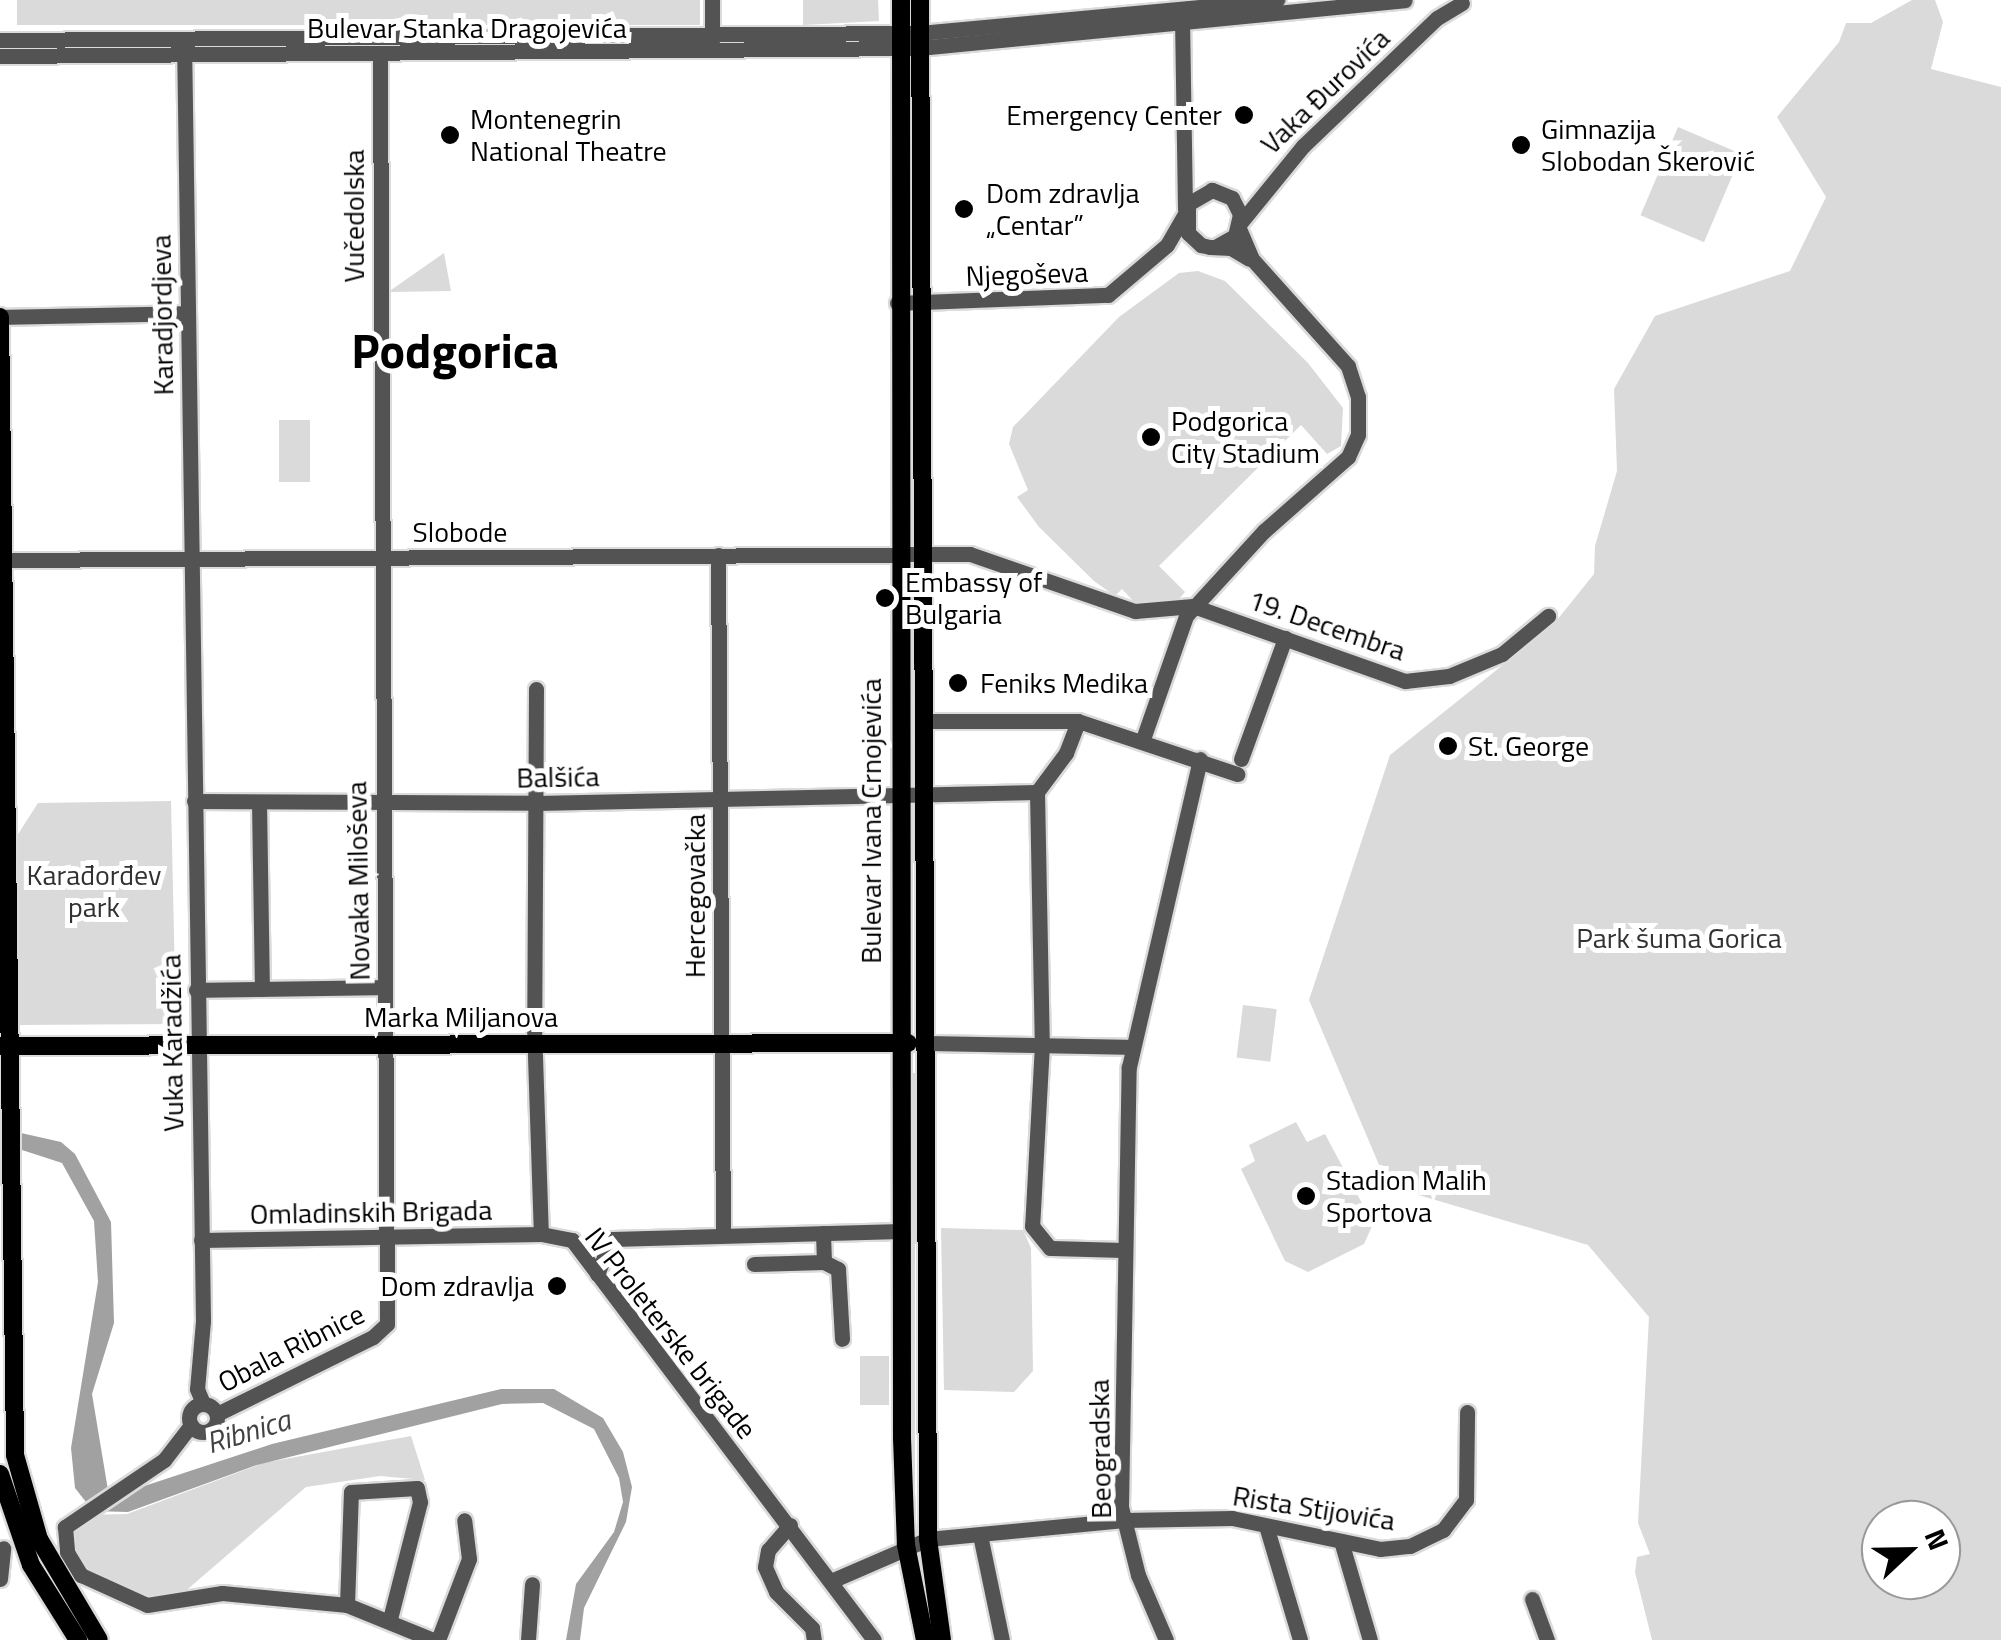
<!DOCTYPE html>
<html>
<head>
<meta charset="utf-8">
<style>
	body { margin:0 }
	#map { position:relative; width:2001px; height:1640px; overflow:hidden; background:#fff; font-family:"Titillium Web",sans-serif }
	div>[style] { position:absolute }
	.green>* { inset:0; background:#dadada; transform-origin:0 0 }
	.water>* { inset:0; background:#a1a1a1 }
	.roads { filter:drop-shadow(2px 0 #dbdbdb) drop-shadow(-2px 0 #dbdbdb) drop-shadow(0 2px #dbdbdb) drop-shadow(0 -2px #dbdbdb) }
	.minor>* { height:15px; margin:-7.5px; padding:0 7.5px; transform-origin:7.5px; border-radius:7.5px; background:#535353 }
	.minor>.ring { margin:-7.5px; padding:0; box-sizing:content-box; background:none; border:15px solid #535353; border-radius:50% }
	.major>* { height:18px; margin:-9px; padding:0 9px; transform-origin:9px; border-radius:9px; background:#000 }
	.dots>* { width:28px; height:28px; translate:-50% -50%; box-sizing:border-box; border:5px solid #fff; border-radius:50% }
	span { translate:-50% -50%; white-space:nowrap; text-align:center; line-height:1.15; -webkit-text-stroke:10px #fff; paint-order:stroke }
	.street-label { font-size:28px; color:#000 }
	.poi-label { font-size:28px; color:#000 }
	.right { translate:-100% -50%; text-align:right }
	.left { translate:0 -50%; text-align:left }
	.park-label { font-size:28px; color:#313131 }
	.water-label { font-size:30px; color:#424242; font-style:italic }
	.town-label { font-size:48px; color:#000; font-weight:700 }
	.north { position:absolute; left:1861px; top:1500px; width:100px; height:100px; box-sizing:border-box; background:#fff; border:2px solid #999; border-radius:50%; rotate:68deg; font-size:28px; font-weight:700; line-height:40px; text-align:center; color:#000 }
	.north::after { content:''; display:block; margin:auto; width:35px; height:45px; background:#000; clip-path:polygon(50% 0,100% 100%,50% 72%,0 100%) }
</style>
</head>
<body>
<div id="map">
	<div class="green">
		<i style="left:17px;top:0;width:683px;height:25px"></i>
		<i style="clip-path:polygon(803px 0,878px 0,879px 21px,803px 25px)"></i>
		<i style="clip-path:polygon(evenodd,1912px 0,1935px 0,1943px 22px,1931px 69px,2001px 87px,2001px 1640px,1652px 1640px,1635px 1572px,1637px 1557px,1650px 1554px,1638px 1523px,1649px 1317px,1588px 1245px,1388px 1186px,1309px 1000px,1390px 755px,1553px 625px,1594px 574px,1595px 546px,1617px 471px,1614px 389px,1655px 316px,1790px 271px,1826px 197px,1777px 117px,1839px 42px,1846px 23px,1871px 23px,1912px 0,1941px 1520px,1941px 1580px,1881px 1580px,1881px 1520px,1941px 1520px)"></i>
		<i style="left:1678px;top:127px;width:69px;height:96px;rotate:23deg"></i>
		<i style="clip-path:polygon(444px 253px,451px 291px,391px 292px,391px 290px)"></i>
		<i style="clip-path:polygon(1198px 271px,1225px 281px,1308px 363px,1343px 408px,1341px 446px,1327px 454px,1301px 425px,1159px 566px,1185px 592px,1173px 606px,1137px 605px,1122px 589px,1115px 596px,1094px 581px,1039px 527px,1017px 497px,1028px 490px,1009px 444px,1013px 427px,1119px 317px,1179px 273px)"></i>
		<i style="left:279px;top:420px;width:31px;height:62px"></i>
		<i style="clip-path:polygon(171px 801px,176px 1024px,18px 1025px,15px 839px,38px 803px)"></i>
		<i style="left:1243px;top:1005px;width:34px;height:53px;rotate:7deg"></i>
		<i style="left:906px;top:1073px;width:9px;height:440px"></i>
		<i style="clip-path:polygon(1296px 1122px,1307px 1142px,1325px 1134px,1373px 1224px,1364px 1244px,1308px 1272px,1285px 1261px,1241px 1169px,1255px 1161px,1249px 1145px)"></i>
		<i style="clip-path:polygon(941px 1228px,1023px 1230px,1031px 1248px,1033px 1371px,1014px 1392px,944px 1390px)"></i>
		<i style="left:860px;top:1356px;width:29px;height:49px"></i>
		<i style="clip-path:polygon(411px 1436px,425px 1480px,380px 1476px,306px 1487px,182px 1594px,152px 1601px,78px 1563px,71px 1529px,85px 1515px,127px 1514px,263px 1463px)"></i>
	</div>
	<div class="water">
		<i style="clip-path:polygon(21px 1133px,61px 1142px,75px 1154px,111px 1222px,114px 1323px,92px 1394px,108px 1490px,117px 1495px,272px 1444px,501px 1389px,554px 1389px,603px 1418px,623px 1452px,632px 1487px,626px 1522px,584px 1608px,580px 1640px,566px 1640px,576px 1584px,614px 1532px,623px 1502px,619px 1478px,594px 1429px,543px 1403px,502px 1404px,257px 1465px,128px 1512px,93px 1511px,75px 1488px,71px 1448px,98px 1282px,94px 1221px,62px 1163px,22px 1150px,0 1156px,0 1138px)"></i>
	</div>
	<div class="roads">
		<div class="minor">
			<i style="left:1182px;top:18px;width:191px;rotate:89.1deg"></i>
			<i style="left:184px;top:39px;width:1282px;rotate:89.15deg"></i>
			<i style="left:203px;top:1321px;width:68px;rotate:95deg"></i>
			<i style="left:197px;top:1389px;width:15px;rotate:67deg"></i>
			<i style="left:0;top:40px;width:919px;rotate:-0.44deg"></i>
			<i style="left:919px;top:33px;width:360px;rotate:-5.3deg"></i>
			<i style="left:712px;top:41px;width:41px;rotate:-90deg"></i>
			<i style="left:0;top:56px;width:919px;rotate:-0.5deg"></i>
			<i style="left:919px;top:48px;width:488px;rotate:-5.6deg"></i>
			<i style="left:1241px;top:222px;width:98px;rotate:-50.8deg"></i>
			<i style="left:1303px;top:146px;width:185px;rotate:-43.7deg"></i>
			<i style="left:1437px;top:18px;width:29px;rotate:-31deg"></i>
			<i style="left:1215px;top:247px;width:23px;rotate:-29deg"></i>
			<i style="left:1235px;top:236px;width:23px;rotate:-77deg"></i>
			<i style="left:1240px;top:214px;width:18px;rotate:-117deg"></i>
			<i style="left:1232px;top:198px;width:22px;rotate:-158deg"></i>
			<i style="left:1212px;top:190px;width:28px;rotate:150deg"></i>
			<i style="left:1188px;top:204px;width:29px;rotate:90deg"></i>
			<i style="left:1188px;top:233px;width:18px;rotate:43deg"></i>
			<i style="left:1201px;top:245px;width:9px;rotate:13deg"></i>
			<i style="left:1210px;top:247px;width:21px;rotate:3deg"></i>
			<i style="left:1231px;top:248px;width:21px;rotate:31deg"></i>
			<i style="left:897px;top:303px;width:211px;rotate:-2.2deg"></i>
			<i style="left:1108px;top:295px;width:77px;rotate:-40.3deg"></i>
			<i style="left:1167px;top:245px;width:34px;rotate:-60deg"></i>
			<i style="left:0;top:317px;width:187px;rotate:-1.2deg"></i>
			<i style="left:718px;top:555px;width:680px;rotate:89.58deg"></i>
			<i style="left:0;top:560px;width:970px;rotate:-0.35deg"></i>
			<i style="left:970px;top:554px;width:175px;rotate:19.1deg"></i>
			<i style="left:1135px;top:611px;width:58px;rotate:-4.9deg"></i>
			<i style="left:1193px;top:606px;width:225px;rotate:19.5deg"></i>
			<i style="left:1405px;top:681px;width:44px;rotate:-6.5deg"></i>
			<i style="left:1449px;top:676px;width:57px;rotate:-22.5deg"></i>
			<i style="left:1502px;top:654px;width:60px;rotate:-39.6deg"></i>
			<i style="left:536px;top:689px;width:337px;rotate:90.3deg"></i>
			<i style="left:534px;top:1026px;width:208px;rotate:88.1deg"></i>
			<i style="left:922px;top:721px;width:156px"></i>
			<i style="left:1078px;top:721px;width:168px;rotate:18.4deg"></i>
			<i style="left:1143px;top:739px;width:130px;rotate:-70.7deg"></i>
			<i style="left:1186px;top:616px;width:115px;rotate:-47.5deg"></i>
			<i style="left:1264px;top:531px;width:112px;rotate:-41.4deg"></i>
			<i style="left:1348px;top:457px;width:24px;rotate:-66deg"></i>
			<i style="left:1358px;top:435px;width:38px;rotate:-90deg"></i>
			<i style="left:1358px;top:397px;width:33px;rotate:-108deg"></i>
			<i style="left:1348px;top:366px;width:144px;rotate:-131.9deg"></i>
			<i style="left:1252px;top:259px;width:33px;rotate:-113deg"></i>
			<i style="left:1241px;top:759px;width:129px;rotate:-70deg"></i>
			<i style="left:1037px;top:792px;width:252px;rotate:88.9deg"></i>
			<i style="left:1042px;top:1044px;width:182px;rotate:93.1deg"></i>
			<i style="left:1032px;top:1226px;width:28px;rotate:51deg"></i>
			<i style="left:1050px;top:1248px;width:74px;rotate:1.5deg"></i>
			<i style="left:1037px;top:792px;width:49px;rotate:-53.4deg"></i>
			<i style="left:1066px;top:753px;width:34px;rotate:-69deg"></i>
			<i style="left:194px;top:801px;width:343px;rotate:0.3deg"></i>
			<i style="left:537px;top:803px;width:500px;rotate:-1.26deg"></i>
			<i style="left:259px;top:802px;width:187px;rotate:89.1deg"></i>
			<i style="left:196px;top:990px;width:189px;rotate:-0.9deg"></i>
			<i style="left:923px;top:1043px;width:207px;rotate:1.1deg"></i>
			<i style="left:201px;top:1240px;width:340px;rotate:-1deg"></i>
			<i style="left:541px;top:1234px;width:32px;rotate:11deg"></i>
			<i style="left:572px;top:1240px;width:501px;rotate:52.95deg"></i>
			<i style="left:824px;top:1262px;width:16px;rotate:27deg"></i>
			<i style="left:838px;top:1269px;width:70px;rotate:86.7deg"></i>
			<i style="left:754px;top:1264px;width:70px;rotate:-1.6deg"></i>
			<i style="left:824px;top:1262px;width:29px;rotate:-92deg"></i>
			<i style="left:597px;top:1274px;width:38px;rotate:-67deg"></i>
			<i style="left:612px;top:1239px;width:289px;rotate:-1.6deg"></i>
			<i class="ring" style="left:189px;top:1404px;width:13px;height:13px"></i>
			<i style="left:217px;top:1414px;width:174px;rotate:-26.3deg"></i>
			<i style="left:373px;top:1337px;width:19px;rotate:-43deg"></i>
			<i style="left:387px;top:1324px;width:1270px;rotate:-90.32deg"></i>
			<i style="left:191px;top:1425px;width:44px;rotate:127.6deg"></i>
			<i style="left:164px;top:1460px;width:120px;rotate:145.9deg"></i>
			<i style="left:65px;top:1527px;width:25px;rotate:85deg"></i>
			<i style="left:67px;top:1552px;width:27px;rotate:59deg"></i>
			<i style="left:81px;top:1575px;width:72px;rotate:24.4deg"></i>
			<i style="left:147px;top:1605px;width:76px;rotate:-9.1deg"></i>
			<i style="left:222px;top:1593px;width:126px;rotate:5.5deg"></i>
			<i style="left:347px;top:1605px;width:93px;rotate:22.1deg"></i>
			<i style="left:790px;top:1525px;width:33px;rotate:131deg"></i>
			<i style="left:768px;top:1550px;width:17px;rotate:100deg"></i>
			<i style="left:765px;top:1567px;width:27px;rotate:66deg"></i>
			<i style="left:776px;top:1592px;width:51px;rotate:45deg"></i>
			<i style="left:812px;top:1628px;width:12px;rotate:81deg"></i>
			<i style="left:1267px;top:1529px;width:116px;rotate:73.4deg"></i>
			<i style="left:980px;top:1535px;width:107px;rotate:78.2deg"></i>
			<i style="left:1341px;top:1541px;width:103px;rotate:73.7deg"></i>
			<i style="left:0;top:1579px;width:31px;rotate:-84deg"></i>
			<i style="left:831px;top:1581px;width:106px;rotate:-23.4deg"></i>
			<i style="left:928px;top:1539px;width:197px;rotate:-5.5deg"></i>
			<i style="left:1124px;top:1520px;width:108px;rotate:-1.1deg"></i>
			<i style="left:1232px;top:1518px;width:151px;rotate:11.8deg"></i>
			<i style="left:1380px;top:1549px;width:30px;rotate:-6deg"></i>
			<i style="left:1410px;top:1546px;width:37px;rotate:-26deg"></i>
			<i style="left:1443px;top:1530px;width:38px;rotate:-53deg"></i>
			<i style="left:1466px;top:1500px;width:88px;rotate:-89.3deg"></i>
			<i style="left:1532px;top:1599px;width:44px;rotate:69.9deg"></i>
			<i style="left:347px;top:1605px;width:113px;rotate:-88deg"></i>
			<i style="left:351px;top:1492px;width:66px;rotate:-3.5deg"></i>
			<i style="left:417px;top:1488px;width:14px;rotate:78deg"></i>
			<i style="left:420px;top:1502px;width:121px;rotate:104.4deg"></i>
			<i style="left:438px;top:1640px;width:87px;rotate:-69.1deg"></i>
			<i style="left:469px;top:1559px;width:39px;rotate:-97deg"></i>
			<i style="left:528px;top:1640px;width:56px;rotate:-85.9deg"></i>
			<i style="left:1166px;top:1640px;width:71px;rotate:-113.3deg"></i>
			<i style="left:1138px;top:1575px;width:70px;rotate:-104deg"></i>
			<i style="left:1121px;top:1507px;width:440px;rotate:-89deg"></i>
			<i style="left:1129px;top:1067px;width:316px;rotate:-77deg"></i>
		</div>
		<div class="major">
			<i style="left:901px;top:0;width:1438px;rotate:89.96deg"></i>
			<i style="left:902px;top:1438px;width:107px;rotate:87.9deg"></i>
			<i style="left:906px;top:1545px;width:97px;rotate:78.7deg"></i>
			<i style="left:920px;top:0;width:1539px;rotate:89.7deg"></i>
			<i style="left:928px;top:1539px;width:102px;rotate:82.1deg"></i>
			<i style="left:0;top:317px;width:1138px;rotate:89.24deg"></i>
			<i style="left:15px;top:1455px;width:87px;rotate:74.1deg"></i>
			<i style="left:39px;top:1539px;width:117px;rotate:59.3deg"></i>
			<i style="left:0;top:1046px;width:908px;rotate:-0.19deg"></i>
			<i style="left:0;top:1474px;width:96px;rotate:71.2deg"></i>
			<i style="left:31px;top:1565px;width:89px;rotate:57.9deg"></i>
		</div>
	</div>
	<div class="dots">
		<i style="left:1244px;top:115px;background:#000"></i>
		<i style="left:450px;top:135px;background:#000"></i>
		<i style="left:1521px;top:145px;background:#000"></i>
		<i style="left:964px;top:209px;background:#000"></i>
		<i style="left:1151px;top:437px;background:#000"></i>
		<i style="left:885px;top:598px;background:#000"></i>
		<i style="left:958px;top:683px;background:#000"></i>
		<i style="left:1448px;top:746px;background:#000"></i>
		<i style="left:1306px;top:1196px;background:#000"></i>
		<i style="left:557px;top:1286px;background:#000"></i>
	</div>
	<div class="street-label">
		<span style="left:467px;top:28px">Bulevar Stanka Dragojevića</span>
		<span style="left:1325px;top:91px;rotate:-44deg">Vaka Đurovića</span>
		<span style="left:354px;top:216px;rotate:-90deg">Vučedolska</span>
		<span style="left:1027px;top:274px;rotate:-2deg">Njegoševa</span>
		<span style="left:162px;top:315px;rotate:-91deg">Karadjordjeva</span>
		<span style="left:460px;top:532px">Slobode</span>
		<span style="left:1327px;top:625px;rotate:19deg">19. Decembra</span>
		<span style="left:558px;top:777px;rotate:-1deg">Balšića</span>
		<span style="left:871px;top:821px;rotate:-90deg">Bulevar Ivana Crnojevića</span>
		<span style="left:358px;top:881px;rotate:-91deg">Novaka Miloševa</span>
		<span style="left:695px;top:896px;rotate:-90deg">Hercegovačka</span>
		<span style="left:461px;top:1017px">Marka Miljanova</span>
		<span style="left:172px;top:1043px;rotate:-91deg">Vuka Karadžića</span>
		<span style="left:371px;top:1212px;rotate:-1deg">Omladinskih Brigada</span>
		<span style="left:671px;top:1333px;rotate:52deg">IV Proleterske brigade</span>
		<span style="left:291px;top:1348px;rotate:-27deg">Obala Ribnice</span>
		<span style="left:1100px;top:1449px;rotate:-91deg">Beogradska</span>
		<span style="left:1314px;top:1508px;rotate:9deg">Rista Stijovića</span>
	</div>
	<div class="poi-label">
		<span class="right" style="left:1222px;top:115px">Emergency Center</span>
		<span class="left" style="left:470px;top:135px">Montenegrin<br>National Theatre</span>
		<span class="left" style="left:1541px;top:145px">Gimnazija<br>Slobodan Škerović</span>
		<span class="left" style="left:986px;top:209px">Dom zdravlja<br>„Centar”</span>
		<span class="left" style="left:1171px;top:437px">Podgorica<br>City Stadium</span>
		<span class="left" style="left:905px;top:598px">Embassy of<br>Bulgaria</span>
		<span class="left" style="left:980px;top:683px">Feniks Medika</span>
		<span class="left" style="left:1468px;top:746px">St. George</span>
		<span class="left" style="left:1326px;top:1196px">Stadion Malih<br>Sportova</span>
		<span class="right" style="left:534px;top:1286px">Dom zdravlja</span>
	</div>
	<div class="park-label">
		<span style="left:94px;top:891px">Karađorđev<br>park</span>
		<span style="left:1679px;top:938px">Park šuma Gorica</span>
	</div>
	<div class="water-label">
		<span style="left:248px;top:1431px;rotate:-17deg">Ribnica</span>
	</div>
	<div class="town-label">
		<span style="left:455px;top:351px">Podgorica</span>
	</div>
	<div class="north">N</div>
</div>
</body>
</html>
